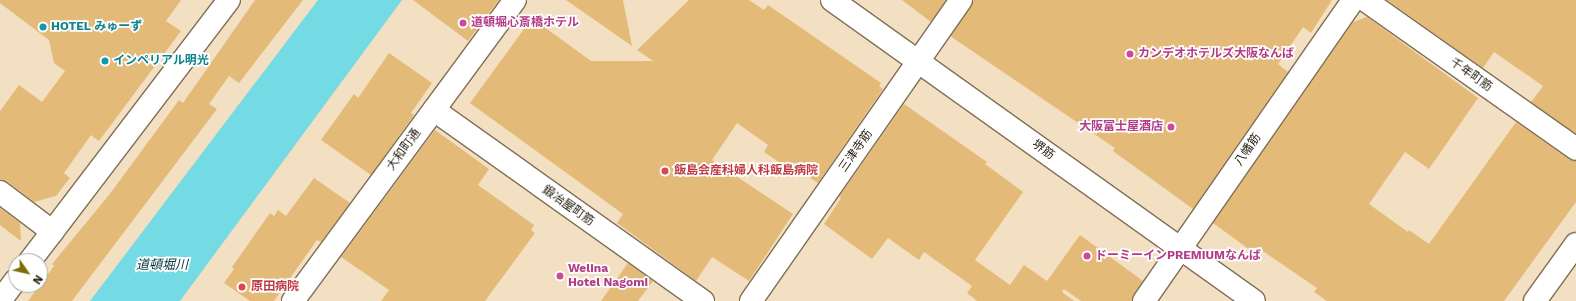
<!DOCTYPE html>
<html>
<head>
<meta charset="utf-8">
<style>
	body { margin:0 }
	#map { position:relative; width:1576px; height:301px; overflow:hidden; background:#f3e0c2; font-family:"Work Sans","Noto Sans JP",sans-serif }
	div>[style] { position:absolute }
	.water>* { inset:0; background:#74dae4 }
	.building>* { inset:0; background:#e3ba78 }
	.roads { filter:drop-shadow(1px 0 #816f55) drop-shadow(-1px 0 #816f55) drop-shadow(0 1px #816f55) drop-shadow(0 -1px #816f55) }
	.minor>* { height:22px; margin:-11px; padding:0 11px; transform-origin:11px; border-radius:11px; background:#fff }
	.major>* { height:22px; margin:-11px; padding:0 11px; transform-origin:11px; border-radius:11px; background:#fff }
	.dots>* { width:11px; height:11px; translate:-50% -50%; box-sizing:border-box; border:2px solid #fff; border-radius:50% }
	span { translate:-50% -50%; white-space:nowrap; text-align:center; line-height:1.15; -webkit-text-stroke:3.5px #fff; paint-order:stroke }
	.hotel-label { font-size:12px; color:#b23c85; font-weight:700 }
	.left { translate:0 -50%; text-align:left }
	.right { translate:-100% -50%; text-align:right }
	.culture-label { font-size:12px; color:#0d838f; font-weight:700 }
	.street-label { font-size:12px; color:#241d12 }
	.health-label { font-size:12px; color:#be3a42; font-weight:700 }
	.water-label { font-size:13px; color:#03373b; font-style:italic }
	.north { position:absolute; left:8px; top:253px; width:40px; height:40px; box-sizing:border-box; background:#fff; border:1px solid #a7a5a0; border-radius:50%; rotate:124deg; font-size:11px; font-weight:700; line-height:16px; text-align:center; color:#241d12 }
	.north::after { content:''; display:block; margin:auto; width:14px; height:18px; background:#7d6e0a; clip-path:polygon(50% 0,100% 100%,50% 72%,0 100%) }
</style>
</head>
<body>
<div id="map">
	<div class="water">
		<i style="clip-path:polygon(318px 0,402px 0,180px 301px,90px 301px)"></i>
	</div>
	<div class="building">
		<i style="clip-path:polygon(0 0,181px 0,166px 21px,181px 31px,99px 141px,91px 135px,64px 173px,70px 178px,56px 196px,34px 202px,8px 182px,0 180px,0 111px,19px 85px,42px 102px,65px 71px,54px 63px,49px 40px,0 3px)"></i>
		<i style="clip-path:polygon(255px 0,303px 0,239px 83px,229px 76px,209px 104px,217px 109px,72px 301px,28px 301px,54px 266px,52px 264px,109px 195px,179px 100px,183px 103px)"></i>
		<i style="clip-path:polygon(413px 0,499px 0,468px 41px)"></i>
		<i style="clip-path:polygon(566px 0,623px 0,632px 46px)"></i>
		<i style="clip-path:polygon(689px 0,749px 0,764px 10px,768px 5px,881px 83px,879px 86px,883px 89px,818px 183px,788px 163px,786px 167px,764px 152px,768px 145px,737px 123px,712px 160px,793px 214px,749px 281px,712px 257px,696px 281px,617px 223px,623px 214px,470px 103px,532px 18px,591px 61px,653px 61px,637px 50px)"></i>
		<i style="clip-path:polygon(902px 0,946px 0,931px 22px)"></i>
		<i style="clip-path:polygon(973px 0,1332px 0,1311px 33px,1303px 27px,1278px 64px,1288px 72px,1193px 209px,1113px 151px,1115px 148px,953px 38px,951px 36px)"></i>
		<i style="clip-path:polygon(1387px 0,1576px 0,1576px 134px,1531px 102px,1543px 86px,1494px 52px,1483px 68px)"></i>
		<i style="clip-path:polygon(1367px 17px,1478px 98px,1429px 169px,1405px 152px,1369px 204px,1408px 232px,1409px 230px,1429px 244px,1516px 122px,1569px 159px,1576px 161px,1576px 202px,1504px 301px,1327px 301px,1314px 292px,1317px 288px,1257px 247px,1250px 250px,1213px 223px,1353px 22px)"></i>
		<i style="clip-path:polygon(389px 53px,432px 83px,411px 113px,414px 115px,371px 175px,321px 140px,354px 94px,358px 98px)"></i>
		<i style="clip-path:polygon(904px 104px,987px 162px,985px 164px,1023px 192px,975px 260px,1010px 285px,1024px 265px,1047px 281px,1080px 235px,1143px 281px,1132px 301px,1081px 301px,1064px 289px,1062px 292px,1074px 301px,977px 301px,967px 293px,972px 286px,924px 252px,919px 260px,888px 238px,872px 259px,824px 224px,841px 198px,839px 197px)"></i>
		<i style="clip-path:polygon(435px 130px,489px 169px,478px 185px,534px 225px,531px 230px,535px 233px,485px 301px,381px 301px,389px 290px,341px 257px)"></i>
		<i style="clip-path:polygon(314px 178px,350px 203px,321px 242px,317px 240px,274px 301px,250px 301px,224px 283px,234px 269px,232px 267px,270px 213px,274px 216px,278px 210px,286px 216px)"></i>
		<i style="clip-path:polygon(0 208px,20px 223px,21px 241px,0 225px)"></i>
		<i style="clip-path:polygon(628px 263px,653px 281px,638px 301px,601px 301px)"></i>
	</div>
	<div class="roads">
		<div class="minor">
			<i style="left:1365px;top:0;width:258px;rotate:35.2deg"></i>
			<i style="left:434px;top:110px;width:330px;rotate:35.4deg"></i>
			<i style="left:0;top:192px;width:66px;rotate:37deg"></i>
			<i style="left:30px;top:261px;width:328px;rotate:-52.7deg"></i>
			<i style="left:0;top:301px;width:26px;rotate:-53deg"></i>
			<i style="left:293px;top:301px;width:374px;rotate:-53.6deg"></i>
			<i style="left:751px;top:301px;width:367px;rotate:-55.1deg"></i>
			<i style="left:1144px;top:301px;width:366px;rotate:-55.2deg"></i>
			<i style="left:1535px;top:301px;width:70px;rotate:-54.3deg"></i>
		</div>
		<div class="major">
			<i style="left:832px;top:0;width:518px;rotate:35.5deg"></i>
		</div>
	</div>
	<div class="dots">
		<i style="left:463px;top:23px;background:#d1479c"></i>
		<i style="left:43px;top:27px;background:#0f9aa8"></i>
		<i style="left:1130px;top:54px;background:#d1479c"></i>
		<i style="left:105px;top:61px;background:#0f9aa8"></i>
		<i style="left:1171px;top:127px;background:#d1479c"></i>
		<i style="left:665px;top:171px;background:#e0444e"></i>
		<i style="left:1087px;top:256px;background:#d1479c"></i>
		<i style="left:560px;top:276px;background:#d1479c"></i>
		<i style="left:242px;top:287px;background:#e0444e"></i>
	</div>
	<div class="hotel-label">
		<span class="left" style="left:471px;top:23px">道頓堀心斎橋ホテル</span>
		<span class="left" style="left:1138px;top:54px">カンデオホテルズ大阪なんば</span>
		<span class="right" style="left:1163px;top:127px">大阪富士屋酒店</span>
		<span class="left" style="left:1095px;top:256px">ドーミーインPREMIUMなんば</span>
		<span class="left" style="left:568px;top:276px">Welina<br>Hotel Nagomi</span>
	</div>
	<div class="culture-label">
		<span class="left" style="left:51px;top:27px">HOTEL みゅーず</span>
		<span class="left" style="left:113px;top:61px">インペリアル明光</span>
	</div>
	<div class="street-label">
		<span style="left:1471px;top:75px;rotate:35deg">千年町筋</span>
		<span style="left:404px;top:150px;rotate:-54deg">大和町通</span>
		<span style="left:1043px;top:150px;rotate:36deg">堺筋</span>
		<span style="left:1248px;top:150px;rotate:-55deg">八幡筋</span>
		<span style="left:856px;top:151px;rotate:-55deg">三津寺筋</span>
		<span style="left:568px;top:206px;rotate:35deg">鍛冶屋町筋</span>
	</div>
	<div class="health-label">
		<span class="left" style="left:674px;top:171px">飯島会産科婦人科飯島病院</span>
		<span class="left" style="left:251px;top:287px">原田病院</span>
	</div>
	<div class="water-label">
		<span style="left:162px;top:265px">道頓堀川</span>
	</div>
	<div class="north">N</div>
</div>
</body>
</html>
